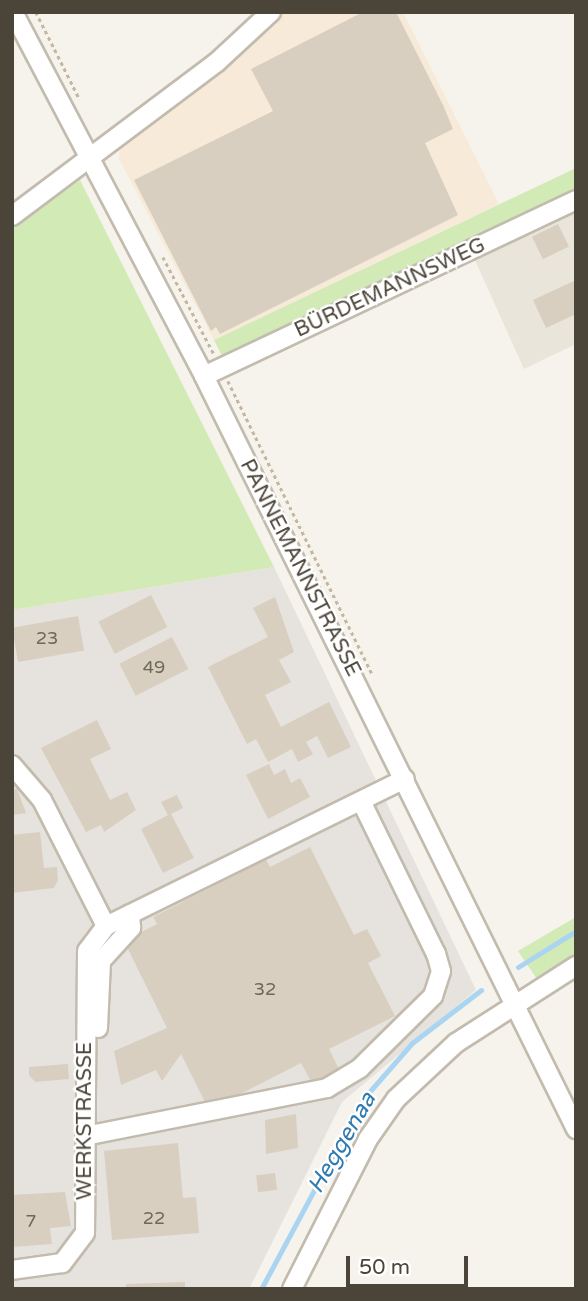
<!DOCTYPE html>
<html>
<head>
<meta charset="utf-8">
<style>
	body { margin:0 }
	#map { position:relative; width:588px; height:1301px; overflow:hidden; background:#f6f3ec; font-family:"Varela Round",sans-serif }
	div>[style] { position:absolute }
	.residential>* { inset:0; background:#eae5da }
	.commercial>* { inset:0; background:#f7ead8 }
	.industrial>* { inset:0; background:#e6e2dd }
	.green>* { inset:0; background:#d2eab5 }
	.stream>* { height:5px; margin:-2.5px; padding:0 2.5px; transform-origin:2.5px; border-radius:2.5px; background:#a9d4f2 }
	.building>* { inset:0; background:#d8cfc1; transform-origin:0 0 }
	.path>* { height:2.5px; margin-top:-1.25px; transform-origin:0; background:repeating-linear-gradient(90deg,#c4b79f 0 3.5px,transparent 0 7px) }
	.roads { filter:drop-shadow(2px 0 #c2bbae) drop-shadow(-2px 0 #c2bbae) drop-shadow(0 2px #c2bbae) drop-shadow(0 -2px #c2bbae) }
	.minor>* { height:18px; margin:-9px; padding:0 9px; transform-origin:9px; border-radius:9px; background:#fff }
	span { translate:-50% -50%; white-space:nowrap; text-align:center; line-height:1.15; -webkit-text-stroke:5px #fff; paint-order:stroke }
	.number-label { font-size:18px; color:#6e675b }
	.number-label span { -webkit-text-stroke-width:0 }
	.street-label { font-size:21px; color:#4b4439 }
	.water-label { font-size:23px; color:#2e7ab2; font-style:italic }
	.frame { position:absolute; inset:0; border:14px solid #4b4439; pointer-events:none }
	.scale { position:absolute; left:346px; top:1256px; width:122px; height:32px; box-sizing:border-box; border:4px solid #4b4439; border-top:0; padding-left:9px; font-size:21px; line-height:24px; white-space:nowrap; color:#4b4439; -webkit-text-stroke:5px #fff; paint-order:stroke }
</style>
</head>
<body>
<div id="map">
	<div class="residential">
		<i style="clip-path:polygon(576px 210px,576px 344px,524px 369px,474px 258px)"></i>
	</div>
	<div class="commercial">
		<i style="clip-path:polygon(282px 12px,403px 12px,499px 204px,214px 340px,119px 159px,120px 147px,253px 43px)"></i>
	</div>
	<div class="industrial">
		<i style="clip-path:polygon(274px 567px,476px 990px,342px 1102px,249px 1289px,12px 1289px,12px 610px)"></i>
	</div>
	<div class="green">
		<i style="clip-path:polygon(576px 168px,576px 191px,535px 210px,222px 356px,214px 340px)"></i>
		<i style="clip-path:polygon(80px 180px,274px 567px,12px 610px,12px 229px)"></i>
		<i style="clip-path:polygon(576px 917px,576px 956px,537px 979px,518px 951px)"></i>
	</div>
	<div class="stream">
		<i style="left:518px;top:967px;width:68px;rotate:-31.8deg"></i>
		<i style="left:261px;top:1289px;width:216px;rotate:-61.8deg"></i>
		<i style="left:363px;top:1099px;width:74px;rotate:-48.8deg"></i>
		<i style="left:412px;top:1043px;width:87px;rotate:-37.5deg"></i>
	</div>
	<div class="building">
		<i style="clip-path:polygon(363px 12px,396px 12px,443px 105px,453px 129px,425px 143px,458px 215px,220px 334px,216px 327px,211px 331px,134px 180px,273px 111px,251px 69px)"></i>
		<i style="left:558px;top:224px;width:25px;height:29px;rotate:64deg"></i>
		<i style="clip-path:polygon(576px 280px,576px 314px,546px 328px,533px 300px)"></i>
		<i style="left:151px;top:595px;width:36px;height:59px;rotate:63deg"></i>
		<i style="clip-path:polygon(275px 597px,294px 652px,279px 660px,291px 682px,265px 695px,281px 727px,329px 702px,351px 747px,328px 758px,317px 736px,306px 742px,313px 754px,298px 762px,292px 749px,268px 762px,256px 739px,247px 744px,208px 667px,268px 637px,253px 608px)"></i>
		<i style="left:78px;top:616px;width:35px;height:67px;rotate:80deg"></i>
		<i style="left:172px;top:637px;width:36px;height:59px;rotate:63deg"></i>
		<i style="clip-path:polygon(97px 720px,111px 749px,90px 759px,110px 800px,127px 792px,136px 810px,104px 832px,101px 825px,86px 832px,41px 748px)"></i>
		<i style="clip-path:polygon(269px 764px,274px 775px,285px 769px,291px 783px,300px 778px,310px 797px,268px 819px,246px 775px)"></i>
		<i style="clip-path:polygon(17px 789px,26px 813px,12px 815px,12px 790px)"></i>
		<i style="clip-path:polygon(177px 795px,183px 808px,171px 814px,194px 858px,163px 873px,141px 829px,168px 815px,161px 802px)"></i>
		<i style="clip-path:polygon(40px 832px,44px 868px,57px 867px,58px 880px,54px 888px,12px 893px,12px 835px)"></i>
		<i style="clip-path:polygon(310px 847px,354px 935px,367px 929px,381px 956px,368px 963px,395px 1016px,329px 1049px,339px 1069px,312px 1083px,301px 1063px,209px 1110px,181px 1054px,162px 1081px,156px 1070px,121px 1085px,114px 1051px,167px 1028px,124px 941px,157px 924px,153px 917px,253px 866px,266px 860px,270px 867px)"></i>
		<i style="clip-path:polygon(68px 1064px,69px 1079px,35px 1082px,29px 1075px,29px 1067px)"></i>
		<i style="clip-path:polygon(296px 1114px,298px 1148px,266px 1154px,265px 1120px)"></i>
		<i style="clip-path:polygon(178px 1143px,183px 1198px,196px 1197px,199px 1233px,112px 1240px,104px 1151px)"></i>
		<i style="left:275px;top:1173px;width:17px;height:19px;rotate:83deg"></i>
		<i style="clip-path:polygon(65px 1192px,71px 1226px,50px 1228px,52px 1244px,12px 1247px,12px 1195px)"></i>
		<i style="clip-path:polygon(185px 1282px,185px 1289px,126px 1289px,126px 1284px)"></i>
	</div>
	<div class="path">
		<i style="left:36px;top:12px;width:98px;rotate:63.4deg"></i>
		<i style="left:163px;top:257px;width:110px;rotate:62.3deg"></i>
		<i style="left:228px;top:381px;width:326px;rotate:63.8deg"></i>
	</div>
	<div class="roads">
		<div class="minor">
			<i style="left:13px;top:12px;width:411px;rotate:62.3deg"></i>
			<i style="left:204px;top:376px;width:840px;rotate:63.71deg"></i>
			<i style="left:12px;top:216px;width:256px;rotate:-36.9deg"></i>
			<i style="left:217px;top:62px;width:74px;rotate:-42.8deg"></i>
			<i style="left:204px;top:376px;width:412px;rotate:-25.3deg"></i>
			<i style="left:12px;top:765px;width:46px;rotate:49.4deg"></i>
			<i style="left:42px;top:800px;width:141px;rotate:63.1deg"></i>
			<i style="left:106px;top:926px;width:31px;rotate:127deg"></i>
			<i style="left:87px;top:951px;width:282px;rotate:90.4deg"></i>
			<i style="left:85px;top:1233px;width:38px;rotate:127deg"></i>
			<i style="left:62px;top:1263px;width:50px;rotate:172deg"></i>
			<i style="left:106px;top:926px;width:333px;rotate:-26.2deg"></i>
			<i style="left:98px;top:1028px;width:67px;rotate:-87.4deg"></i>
			<i style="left:101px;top:961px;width:45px;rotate:-47.7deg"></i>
			<i style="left:131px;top:928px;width:14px;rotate:-94deg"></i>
			<i style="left:85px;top:1136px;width:247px;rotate:-11.2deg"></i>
			<i style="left:327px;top:1088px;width:39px;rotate:-31deg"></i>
			<i style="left:360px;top:1068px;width:103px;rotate:-44.6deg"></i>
			<i style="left:433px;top:996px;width:26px;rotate:-72deg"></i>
			<i style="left:441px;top:971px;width:18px;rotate:-106deg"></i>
			<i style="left:436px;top:954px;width:170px;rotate:-116.1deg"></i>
			<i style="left:292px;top:1289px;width:168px;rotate:-63.1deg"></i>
			<i style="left:368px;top:1139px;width:49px;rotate:-55deg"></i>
			<i style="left:396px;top:1099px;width:82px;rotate:-43deg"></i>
			<i style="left:456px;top:1043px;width:143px;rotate:-32.7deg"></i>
		</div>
	</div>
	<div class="number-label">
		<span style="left:47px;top:638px">23</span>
		<span style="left:154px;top:667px">49</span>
		<span style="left:265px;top:989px">32</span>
		<span style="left:154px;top:1218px">22</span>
		<span style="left:31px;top:1221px">7</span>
	</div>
	<div class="street-label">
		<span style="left:390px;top:288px;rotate:-25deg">BÜRDEMANNSWEG</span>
		<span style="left:300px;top:568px;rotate:63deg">PANNEMANNSTRASSE</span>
		<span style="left:85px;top:1121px;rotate:-90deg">WERKSTRASSE</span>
	</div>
	<div class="water-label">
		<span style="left:342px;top:1143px;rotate:-60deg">Heggenaa</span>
	</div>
	<div class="frame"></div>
	<div class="scale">50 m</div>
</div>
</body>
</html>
